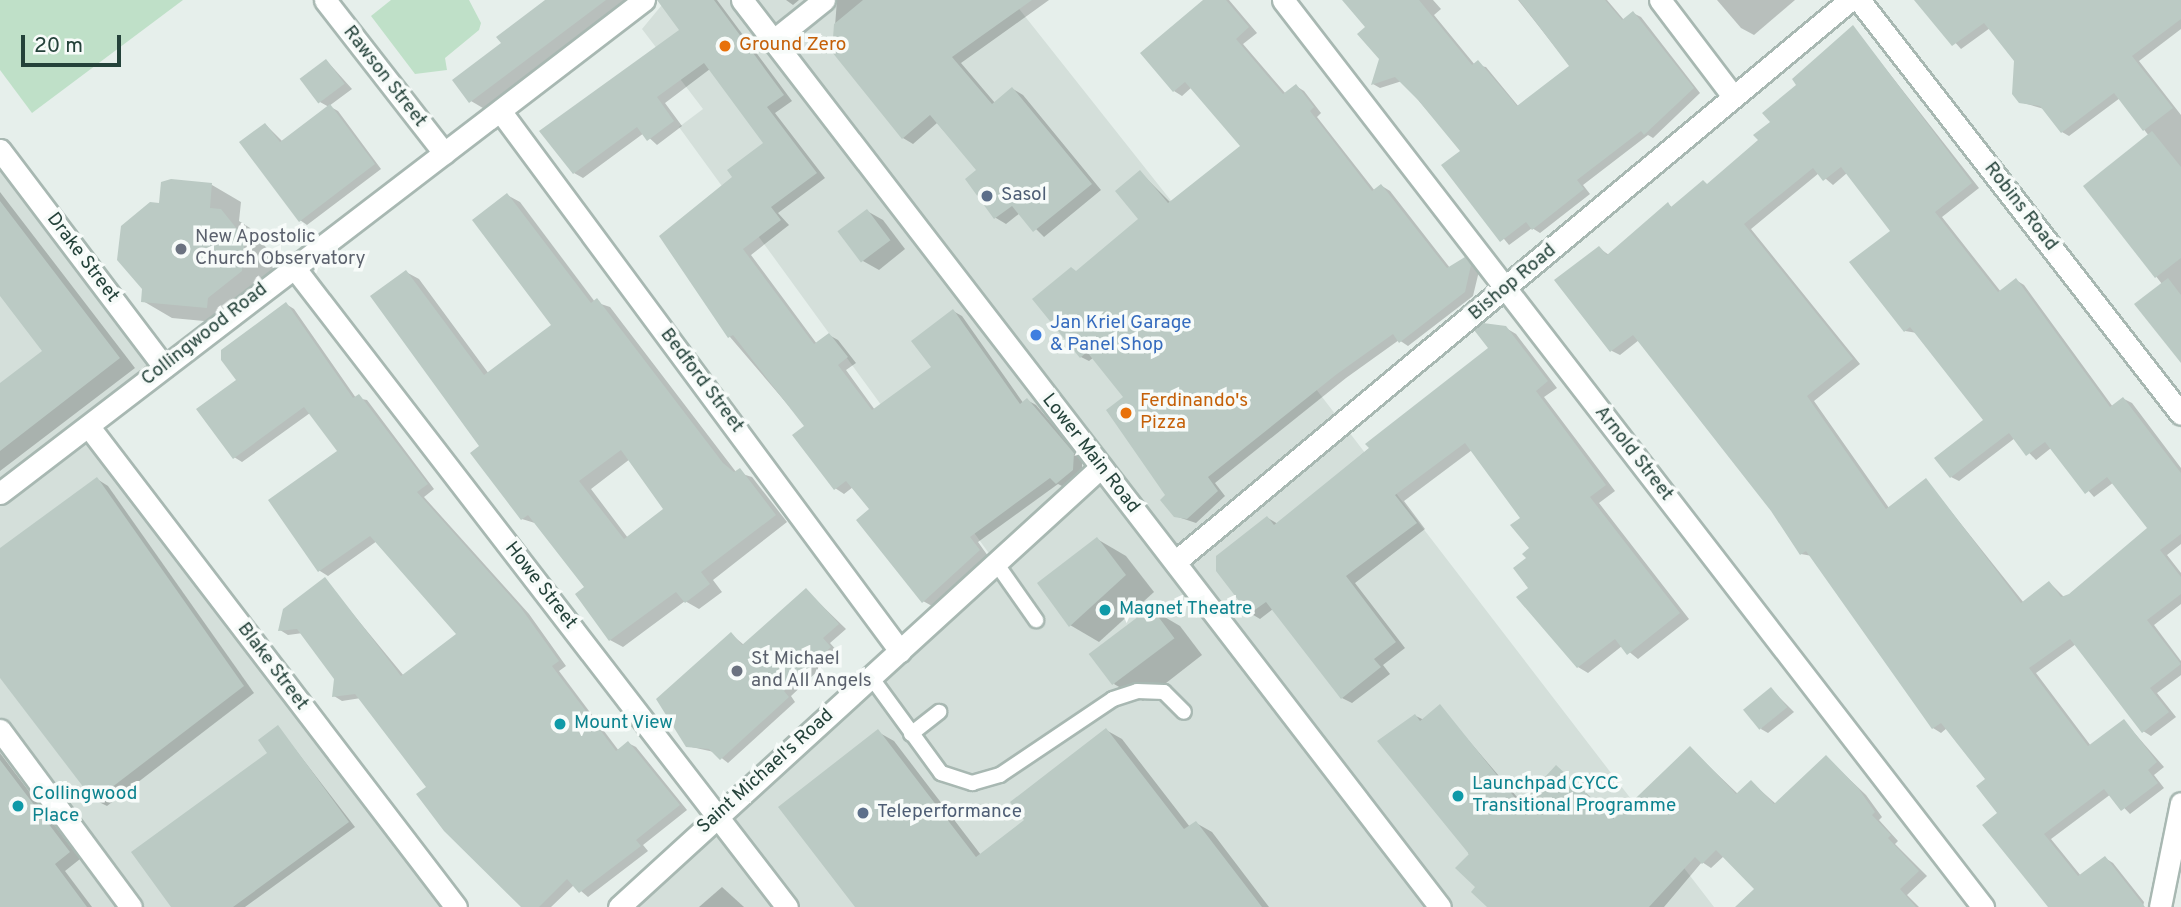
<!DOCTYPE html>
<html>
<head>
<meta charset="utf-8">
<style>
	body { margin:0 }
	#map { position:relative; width:2181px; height:907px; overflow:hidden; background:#e6efeb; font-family:Overpass,sans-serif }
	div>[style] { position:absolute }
	.built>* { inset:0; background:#d4dfda }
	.green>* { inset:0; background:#bfe0c8 }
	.shadow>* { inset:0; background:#0003 }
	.building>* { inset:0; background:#bbcac4; transform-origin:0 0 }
	.roads { filter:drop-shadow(2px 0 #a8b8b2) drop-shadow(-2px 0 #a8b8b2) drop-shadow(0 2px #a8b8b2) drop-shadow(0 -2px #a8b8b2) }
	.service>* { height:14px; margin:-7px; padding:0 7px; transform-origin:7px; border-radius:7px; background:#fff }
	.minor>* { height:21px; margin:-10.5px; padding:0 10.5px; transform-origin:10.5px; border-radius:10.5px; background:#fff }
	.tertiary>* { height:21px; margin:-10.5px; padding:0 10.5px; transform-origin:10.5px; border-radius:10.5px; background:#fff }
	.dots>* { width:19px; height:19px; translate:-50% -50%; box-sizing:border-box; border:4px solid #f7fbf9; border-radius:50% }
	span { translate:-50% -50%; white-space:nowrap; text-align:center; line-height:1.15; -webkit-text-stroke:7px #f7fbf9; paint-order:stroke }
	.food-label { font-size:19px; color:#c56008 }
	.left { translate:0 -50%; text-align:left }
	.street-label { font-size:19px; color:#24423a }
	.service-label { font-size:19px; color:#4e5e75 }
	.worship-label { font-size:19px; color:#5b616d }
	.shop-label { font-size:19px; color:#366cbe }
	.culture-label { font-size:19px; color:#0d838f }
	.scale { position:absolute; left:21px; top:35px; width:100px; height:32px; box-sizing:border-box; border:4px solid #24423a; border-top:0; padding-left:9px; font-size:21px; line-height:24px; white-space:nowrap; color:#24423a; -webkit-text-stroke:5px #f7fbf9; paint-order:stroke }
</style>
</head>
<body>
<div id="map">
	<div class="built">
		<i style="clip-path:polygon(666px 0,1012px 0,1180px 212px,1714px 907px,619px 907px,996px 563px,679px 127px,703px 109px,642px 29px)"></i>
		<i style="clip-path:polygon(0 150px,164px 367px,89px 427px,456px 907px,0 907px)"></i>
	</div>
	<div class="green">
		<i style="clip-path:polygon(0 0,183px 0,32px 113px,0 70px)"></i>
		<i style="clip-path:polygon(391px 0,469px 0,481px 23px,479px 30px,445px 58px,447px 70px,415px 74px,371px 16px)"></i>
	</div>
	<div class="shadow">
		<i style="clip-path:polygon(548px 0,636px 0,488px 111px,471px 101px,503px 43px)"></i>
		<i style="clip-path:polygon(682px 0,717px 0,792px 101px,775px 113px,825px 178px,778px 213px,789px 225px,751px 255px,817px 344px,829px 335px,838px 340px,856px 363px,846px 370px,875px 410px,933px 367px,953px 311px,962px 316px,1024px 404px,1027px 400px,1036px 405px,1082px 459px,1082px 475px,1066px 488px,1058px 484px,978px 542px,988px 556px,932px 606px,923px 601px,871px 509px,853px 487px,844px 494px,835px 488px,806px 426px,730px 337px,735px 178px,765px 143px,710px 69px,665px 103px,682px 126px,657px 145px,644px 133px,583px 178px,574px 173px,682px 30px)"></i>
		<i style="clip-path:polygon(786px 0,799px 0,793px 5px)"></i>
		<i style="clip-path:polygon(837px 0,1049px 0,961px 63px,995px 103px,1013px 89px,1023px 95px,1101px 190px,1044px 237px,1020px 213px,1006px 224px,996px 218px,967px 180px,979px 171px,937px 123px,913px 144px,903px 138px,833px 52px)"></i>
		<i style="clip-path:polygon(1205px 0,1229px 0,1257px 33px,1243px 44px,1286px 94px,1296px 86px,1304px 91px,1321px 113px,1317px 117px,1375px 191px,1382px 186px,1390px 191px,1450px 268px,1465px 259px,1479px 271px,1473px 296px,1408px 346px,1399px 340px,1346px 378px,1215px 483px,1225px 496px,1196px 523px,1175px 516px,1125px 397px,1094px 357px,1089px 361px,1081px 357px,1078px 272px,1141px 219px,1140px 172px,1171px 203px,1243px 146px,1192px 87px,1182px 96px,1174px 91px)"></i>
		<i style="clip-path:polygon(1344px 0,1433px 0,1441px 9px,1434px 15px,1475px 65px,1486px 67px,1519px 107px,1571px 67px,1518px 0,1607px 0,1624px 20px,1633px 13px,1641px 17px,1700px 93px,1653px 138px,1648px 135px,1583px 185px,1590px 194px,1540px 233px,1532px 228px,1509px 245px,1443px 165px,1462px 151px,1402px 81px,1380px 88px,1373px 84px,1381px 59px,1368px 27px)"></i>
		<i style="clip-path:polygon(1717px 0,1795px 0,1754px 35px,1741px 28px)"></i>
		<i style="clip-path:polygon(1917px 0,2181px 0,2181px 29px,2139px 61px,2181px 115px,2181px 362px,2162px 284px,2086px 186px,2149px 136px,2120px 98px,2069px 136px,2062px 132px,2044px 109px,2020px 102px,2016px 60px,1990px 28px,1961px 49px)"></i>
		<i style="clip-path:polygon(evenodd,1853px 27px,1979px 188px,1942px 217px,2001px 292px,2016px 280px,2024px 285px,2113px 407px,2124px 399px,2132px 403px,2181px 468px,2181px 544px,2167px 555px,2181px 573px,2181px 604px,2154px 625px,2181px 661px,2181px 675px,2157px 693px,2176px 717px,2151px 736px,2143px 731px,2076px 644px,2036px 673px,2091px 746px,2124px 721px,2164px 767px,2154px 775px,2164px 788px,2130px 814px,2111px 794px,2051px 839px,2081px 876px,2105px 858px,2113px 863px,2144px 902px,2143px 907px,2049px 907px,1999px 814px,1987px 779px,1947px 728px,1941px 733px,1933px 728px,1812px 556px,1801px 554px,1772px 510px,1639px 340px,1620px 355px,1612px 351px,1599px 248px,1609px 255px,1668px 204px,1673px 208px,1709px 185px,1760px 141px,1799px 85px,1853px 27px,1819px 173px,1833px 185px,1847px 173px,1892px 231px,1905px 331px,1917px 333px,1985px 420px,1951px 477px,1959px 481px,2015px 438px,2036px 460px,2051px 448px,2094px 497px,2114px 482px,2150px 528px,2065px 598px,2050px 583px,2024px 603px,1926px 480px,1889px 508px,1814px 401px,1860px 364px,1751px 229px,1819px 173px)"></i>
		<i style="clip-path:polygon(327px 61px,352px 89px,329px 106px,338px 111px,381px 169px,307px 225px,300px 220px,266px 125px,283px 142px,329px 107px,320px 102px)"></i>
		<i style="clip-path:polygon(212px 185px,241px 202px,239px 221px,250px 228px,274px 257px,271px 288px,236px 324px,172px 318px,143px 301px,161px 205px)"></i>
		<i style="clip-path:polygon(0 192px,135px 368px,0 471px,0 385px,45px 351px,0 293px)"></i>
		<i style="clip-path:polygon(evenodd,507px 195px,520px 202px,595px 302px,610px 307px,736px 472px,752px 477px,787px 522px,713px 580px,722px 592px,699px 609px,685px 601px,623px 647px,610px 640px,587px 588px,538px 524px,522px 519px,481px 446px,406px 272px,419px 279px,489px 374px,554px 325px,507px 195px,630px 459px,666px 509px,628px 538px,591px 489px,630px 459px)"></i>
		<i style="clip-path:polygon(867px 211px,883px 220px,905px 249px,879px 270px,863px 261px)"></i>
		<i style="clip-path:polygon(286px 304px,294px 309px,356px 398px,367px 400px,434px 489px,424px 497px,529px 614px,566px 666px,559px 671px,619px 751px,628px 743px,636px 747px,687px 810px,643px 845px,648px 851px,588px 897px,574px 885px,551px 907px,523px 907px,361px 698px,342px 701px,334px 696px,335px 679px,303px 633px,288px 635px,280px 630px,325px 580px,404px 676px,459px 634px,377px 541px,328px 576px,320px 571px,270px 500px,339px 451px,310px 413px,242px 462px,234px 457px,238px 380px)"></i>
		<i style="clip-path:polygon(1506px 328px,1516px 334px,1557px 388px,1544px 397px,1615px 491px,1599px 503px,1689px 619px,1638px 659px,1622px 646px,1588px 673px,1578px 667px,1531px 588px,1532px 549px,1522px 518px,1472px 450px,1404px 501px,1425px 529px,1355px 583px,1405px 648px,1383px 665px,1390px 674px,1352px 703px,1342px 698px,1273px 609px,1260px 619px,1250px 613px,1217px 570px,1268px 518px,1278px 524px,1490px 348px)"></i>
		<i style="clip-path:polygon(97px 479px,108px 486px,254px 693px,107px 806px,95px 800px,0 675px,0 550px)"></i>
		<i style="clip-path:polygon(1097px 539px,1126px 556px,1154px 592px,1099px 642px,1070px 625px)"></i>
		<i style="clip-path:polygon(806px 590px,846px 629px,830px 643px,838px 652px,791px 696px,795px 702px,728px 763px,714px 752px,687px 746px,731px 634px,744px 645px)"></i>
		<i style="clip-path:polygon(1151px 609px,1180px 626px,1202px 655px,1143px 701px,1114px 684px)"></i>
		<i style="clip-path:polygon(1771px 689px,1794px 712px,1768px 733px,1761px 729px)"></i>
		<i style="clip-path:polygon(1440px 707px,1523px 804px,1557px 767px,1616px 820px,1690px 748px,1739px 795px,1751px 782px,1776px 804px,1826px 757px,1866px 795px,1882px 817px,1879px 820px,1898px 841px,1895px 844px,1927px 876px,1907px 895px,1919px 907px,1745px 907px,1756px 889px,1724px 856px,1711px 868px,1702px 862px,1664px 907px,1489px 907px,1416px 716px,1424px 720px)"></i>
		<i style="clip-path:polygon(278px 727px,355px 827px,245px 907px,174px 907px,269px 753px)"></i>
		<i style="clip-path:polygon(1106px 730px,1122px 739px,1190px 827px,1196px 823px,1212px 832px,1269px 907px,857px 907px,878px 732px,894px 741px,981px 855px,1026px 820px)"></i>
		<i style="clip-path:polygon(0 753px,80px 859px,65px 871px,92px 907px,0 907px)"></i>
		<i style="clip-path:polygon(722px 887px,744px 907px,699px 907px)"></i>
	</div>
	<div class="building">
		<i style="clip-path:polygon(545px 0,606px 0,469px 103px,452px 80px,501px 43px,496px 37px)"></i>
		<i style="clip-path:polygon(657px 0,714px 0,784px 95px,767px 107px,817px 173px,771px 207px,781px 220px,743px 249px,814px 344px,829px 333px,848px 357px,838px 365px,872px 410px,931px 367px,911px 341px,953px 309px,1020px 404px,1027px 398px,1074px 453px,1073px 470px,1056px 484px,1050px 478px,970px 537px,980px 550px,922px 603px,856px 520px,869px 509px,846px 481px,834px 490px,792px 435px,804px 426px,733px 335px,728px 338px,659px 236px,732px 177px,727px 170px,763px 143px,704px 63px,657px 97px,674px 121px,647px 141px,637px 127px,573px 174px,539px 131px,679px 30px)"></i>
		<i style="clip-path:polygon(863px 0,1032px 0,952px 57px,992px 104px,1012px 87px,1092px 184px,1033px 232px,1012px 206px,994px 219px,965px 179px,976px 170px,930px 115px,902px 139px,832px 52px,834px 24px)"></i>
		<i style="clip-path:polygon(1203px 0,1226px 0,1249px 27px,1236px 39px,1283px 94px,1296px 84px,1314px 107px,1310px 111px,1372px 191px,1381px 184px,1447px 268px,1465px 257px,1471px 265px,1465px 292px,1399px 343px,1393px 334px,1337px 374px,1208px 477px,1218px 491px,1187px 519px,1174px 517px,1160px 500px,1165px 495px,1106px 410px,1123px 397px,1087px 352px,1080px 358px,1032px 299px,1071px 267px,1076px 271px,1138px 219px,1115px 191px,1140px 170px,1168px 203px,1240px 146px,1185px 82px,1173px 92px,1140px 53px)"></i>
		<i style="clip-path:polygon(1342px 0,1419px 0,1472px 65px,1478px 60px,1517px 106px,1569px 66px,1519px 0,1605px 0,1622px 20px,1633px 11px,1694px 88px,1644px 135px,1641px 131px,1577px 180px,1584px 189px,1532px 230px,1526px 222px,1500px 242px,1441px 165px,1460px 151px,1418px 100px,1395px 77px,1371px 85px,1379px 59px,1357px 34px,1365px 27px)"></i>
		<i style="clip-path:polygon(1914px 0,2181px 0,2181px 19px,2132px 56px,2173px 108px,2143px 131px,2114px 93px,2061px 133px,2040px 106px,2019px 103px,2012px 94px,2014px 61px,1984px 23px,1952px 46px)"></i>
		<i style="clip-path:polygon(evenodd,1853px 25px,1972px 183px,1935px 212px,1998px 292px,2016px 278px,2110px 407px,2123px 397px,2181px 473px,2181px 534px,2160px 550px,2181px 577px,2181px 594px,2147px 620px,2181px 664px,2150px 688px,2169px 712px,2142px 733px,2070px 639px,2029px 668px,2088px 746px,2124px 719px,2157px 762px,2148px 770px,2158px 783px,2121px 811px,2104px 789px,2044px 834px,2078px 876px,2105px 856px,2145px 907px,2048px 907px,1982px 825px,1997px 813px,1976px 786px,1985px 779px,1941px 723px,1932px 729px,1806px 551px,1800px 555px,1771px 511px,1633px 335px,1610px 352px,1554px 280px,1599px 246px,1607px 255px,1668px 202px,1671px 207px,1703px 180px,1707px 184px,1758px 140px,1753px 135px,1770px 122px,1762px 113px,1796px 85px,1792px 79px,1853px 25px,1841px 167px,1890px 231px,1849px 262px,1904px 332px,1910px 327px,1983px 420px,1934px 458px,1950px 478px,2009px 433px,2026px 456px,2045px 442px,2085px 494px,2107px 477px,2147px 528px,2069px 594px,2061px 597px,2049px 581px,2021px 603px,1926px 478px,1886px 509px,1807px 396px,1853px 359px,1744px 224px,1813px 168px,1823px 181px,1841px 167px)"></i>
		<i style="left:326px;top:59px;width:31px;height:33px;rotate:53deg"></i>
		<i style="clip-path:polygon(330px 104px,375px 164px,299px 222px,239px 142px,265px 123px,280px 142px)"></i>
		<i style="clip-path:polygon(2152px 131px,2181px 167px,2181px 258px,2155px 278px,2083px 186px)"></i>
		<i style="clip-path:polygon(171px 179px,212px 183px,210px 208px,221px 209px,245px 239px,242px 271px,208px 298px,207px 308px,141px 302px,142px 289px,117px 260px,121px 226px,150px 202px,159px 203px,161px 182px)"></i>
		<i style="clip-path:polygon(evenodd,507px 193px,591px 303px,597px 298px,723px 463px,734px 472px,740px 468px,776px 515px,701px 572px,710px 584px,685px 603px,676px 592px,609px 641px,575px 594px,584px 587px,528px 515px,521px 520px,470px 453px,479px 446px,370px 296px,406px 270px,484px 375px,551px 325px,472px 220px,507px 193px,621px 450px,663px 509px,624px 539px,579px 481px,621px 450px)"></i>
		<i style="clip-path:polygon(0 201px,120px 358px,0 451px,0 383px,42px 351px,0 296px)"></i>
		<i style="left:867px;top:209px;width:39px;height:37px;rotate:53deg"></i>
		<i style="clip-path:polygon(2168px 278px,2181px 295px,2181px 363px,2134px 304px)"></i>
		<i style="clip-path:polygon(286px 302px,353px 398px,359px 394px,428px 484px,417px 492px,521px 608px,559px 661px,552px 666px,616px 751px,628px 741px,680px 805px,636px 840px,641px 846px,579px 893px,567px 879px,539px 907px,521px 907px,444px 831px,416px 794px,426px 787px,355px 694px,332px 697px,334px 679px,297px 629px,278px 631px,283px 609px,325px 577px,401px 676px,456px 634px,370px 536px,318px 572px,268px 500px,337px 451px,304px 407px,233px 459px,196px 409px,236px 380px,221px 360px,221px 350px)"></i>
		<i style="clip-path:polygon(1483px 323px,1506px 326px,1548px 381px,1536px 391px,1606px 485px,1590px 497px,1680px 613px,1627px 655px,1615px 639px,1577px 668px,1516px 597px,1528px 588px,1513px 568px,1526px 558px,1522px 554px,1529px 548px,1510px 525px,1520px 518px,1465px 443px,1395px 495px,1417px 523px,1346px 576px,1396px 642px,1374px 659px,1381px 667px,1341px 699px,1266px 602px,1249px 614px,1216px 571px,1216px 556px,1267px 516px,1274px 525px,1369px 448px,1365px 444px,1488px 348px,1474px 330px)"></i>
		<i style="clip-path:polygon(97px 477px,244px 686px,94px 801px,0 678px,0 548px)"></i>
		<i style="clip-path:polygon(1097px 537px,1126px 575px,1069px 627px,1037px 583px)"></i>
		<i style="clip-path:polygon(806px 588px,839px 624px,823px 638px,831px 647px,784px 691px,789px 697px,720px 760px,709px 749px,686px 747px,656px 699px,731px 632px,742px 645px)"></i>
		<i style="left:1151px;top:607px;width:39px;height:78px;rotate:53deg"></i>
		<i style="left:1771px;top:687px;width:26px;height:36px;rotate:51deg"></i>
		<i style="clip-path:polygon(1440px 704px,1520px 804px,1556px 765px,1614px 819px,1690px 746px,1736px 794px,1751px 780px,1774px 804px,1826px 755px,1858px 788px,1875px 812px,1872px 815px,1891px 835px,1888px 838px,1919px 871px,1900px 889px,1916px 907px,1735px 907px,1754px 889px,1716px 850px,1702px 864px,1695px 857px,1649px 907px,1487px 907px,1471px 892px,1475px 887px,1455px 868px,1469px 854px,1377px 741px,1415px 714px,1420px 721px)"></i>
		<i style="clip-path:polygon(278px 725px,349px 822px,233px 907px,171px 907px,131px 852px,267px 753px,258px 740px)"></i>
		<i style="clip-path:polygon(1106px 728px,1184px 829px,1196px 821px,1262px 907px,855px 907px,778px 807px,878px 729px,976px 857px,1024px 820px,1010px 802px)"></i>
		<i style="clip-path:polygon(0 760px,70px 852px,55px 864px,87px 907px,0 907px)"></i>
	</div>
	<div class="roads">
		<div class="service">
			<i style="left:996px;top:563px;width:70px;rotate:54.9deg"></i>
			<i style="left:871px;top:677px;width:119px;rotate:53.9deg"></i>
			<i style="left:941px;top:773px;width:33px;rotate:18deg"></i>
			<i style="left:972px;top:783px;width:29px;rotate:-16deg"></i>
			<i style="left:1000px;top:775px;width:136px;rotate:-33.9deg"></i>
			<i style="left:1113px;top:699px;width:25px;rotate:-18deg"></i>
			<i style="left:1137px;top:691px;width:27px;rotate:2deg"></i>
			<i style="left:1164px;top:692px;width:28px;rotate:45deg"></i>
			<i style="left:911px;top:734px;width:36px;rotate:-38deg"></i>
		</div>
		<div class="minor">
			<i style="left:325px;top:0;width:194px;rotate:52.1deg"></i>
			<i style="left:1283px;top:0;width:1146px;rotate:52.34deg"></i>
			<i style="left:1660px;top:0;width:119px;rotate:52.8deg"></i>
			<i style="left:1859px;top:0;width:524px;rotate:52.13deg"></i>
			<i style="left:774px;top:40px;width:64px;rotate:-38.7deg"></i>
			<i style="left:501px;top:112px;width:671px;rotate:53.49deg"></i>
			<i style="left:0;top:150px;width:272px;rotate:52.9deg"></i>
			<i style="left:293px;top:266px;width:809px;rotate:52.38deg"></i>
			<i style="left:89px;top:427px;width:604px;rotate:52.6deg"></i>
			<i style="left:0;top:493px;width:811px;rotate:-37.44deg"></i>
			<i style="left:1175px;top:562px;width:878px;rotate:-39.78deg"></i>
			<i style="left:0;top:730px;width:220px;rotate:53.5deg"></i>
			<i style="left:619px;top:907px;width:651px;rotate:-42.39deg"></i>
			<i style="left:2160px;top:907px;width:106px;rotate:-78.6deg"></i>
		</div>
		<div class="tertiary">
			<i style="left:742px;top:0;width:1144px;rotate:52.42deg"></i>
		</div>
	</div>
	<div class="dots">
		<i style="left:725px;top:46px;background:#e8710a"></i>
		<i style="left:987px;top:196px;background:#5c6f8a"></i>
		<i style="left:181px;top:249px;background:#6b7280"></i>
		<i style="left:1036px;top:335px;background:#3f7fe0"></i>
		<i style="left:1126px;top:413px;background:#e8710a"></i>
		<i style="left:1105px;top:610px;background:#0f9aa8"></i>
		<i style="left:737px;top:671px;background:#6b7280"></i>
		<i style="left:560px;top:724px;background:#0f9aa8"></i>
		<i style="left:1458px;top:796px;background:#0f9aa8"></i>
		<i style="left:18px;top:806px;background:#0f9aa8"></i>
		<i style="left:863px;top:813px;background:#5c6f8a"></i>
	</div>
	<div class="food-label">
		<span class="left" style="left:739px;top:46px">Ground Zero</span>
		<span class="left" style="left:1140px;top:413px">Ferdinando's<br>Pizza</span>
	</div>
	<div class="street-label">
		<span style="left:384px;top:77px;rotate:52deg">Rawson Street</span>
		<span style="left:2020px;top:207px;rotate:52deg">Robins Road</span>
		<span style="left:82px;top:258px;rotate:53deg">Drake Street</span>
		<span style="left:1513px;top:283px;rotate:-40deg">Bishop Road</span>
		<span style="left:205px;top:335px;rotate:-38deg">Collingwood Road</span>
		<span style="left:701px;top:381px;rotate:53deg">Bedford Street</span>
		<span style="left:1090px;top:454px;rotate:52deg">Lower Main Road</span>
		<span style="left:1633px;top:454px;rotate:52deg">Arnold Street</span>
		<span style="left:540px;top:586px;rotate:52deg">Howe Street</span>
		<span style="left:272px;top:667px;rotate:53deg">Blake Street</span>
		<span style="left:766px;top:772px;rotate:-42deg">Saint Michael's Road</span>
	</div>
	<div class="service-label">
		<span class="left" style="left:1001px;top:196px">Sasol</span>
		<span class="left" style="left:877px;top:813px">Teleperformance</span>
	</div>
	<div class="worship-label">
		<span class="left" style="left:195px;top:249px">New Apostolic<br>Church Observatory</span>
		<span class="left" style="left:751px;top:671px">St Michael<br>and All Angels</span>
	</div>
	<div class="shop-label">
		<span class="left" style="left:1050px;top:335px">Jan Kriel Garage<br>&amp; Panel Shop</span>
	</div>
	<div class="culture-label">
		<span class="left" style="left:1119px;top:610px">Magnet Theatre</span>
		<span class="left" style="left:574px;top:724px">Mount View</span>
		<span class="left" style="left:1472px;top:796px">Launchpad CYCC<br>Transitional Programme</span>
		<span class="left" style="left:32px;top:806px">Collingwood<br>Place</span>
	</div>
	<div class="scale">20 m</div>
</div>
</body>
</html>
